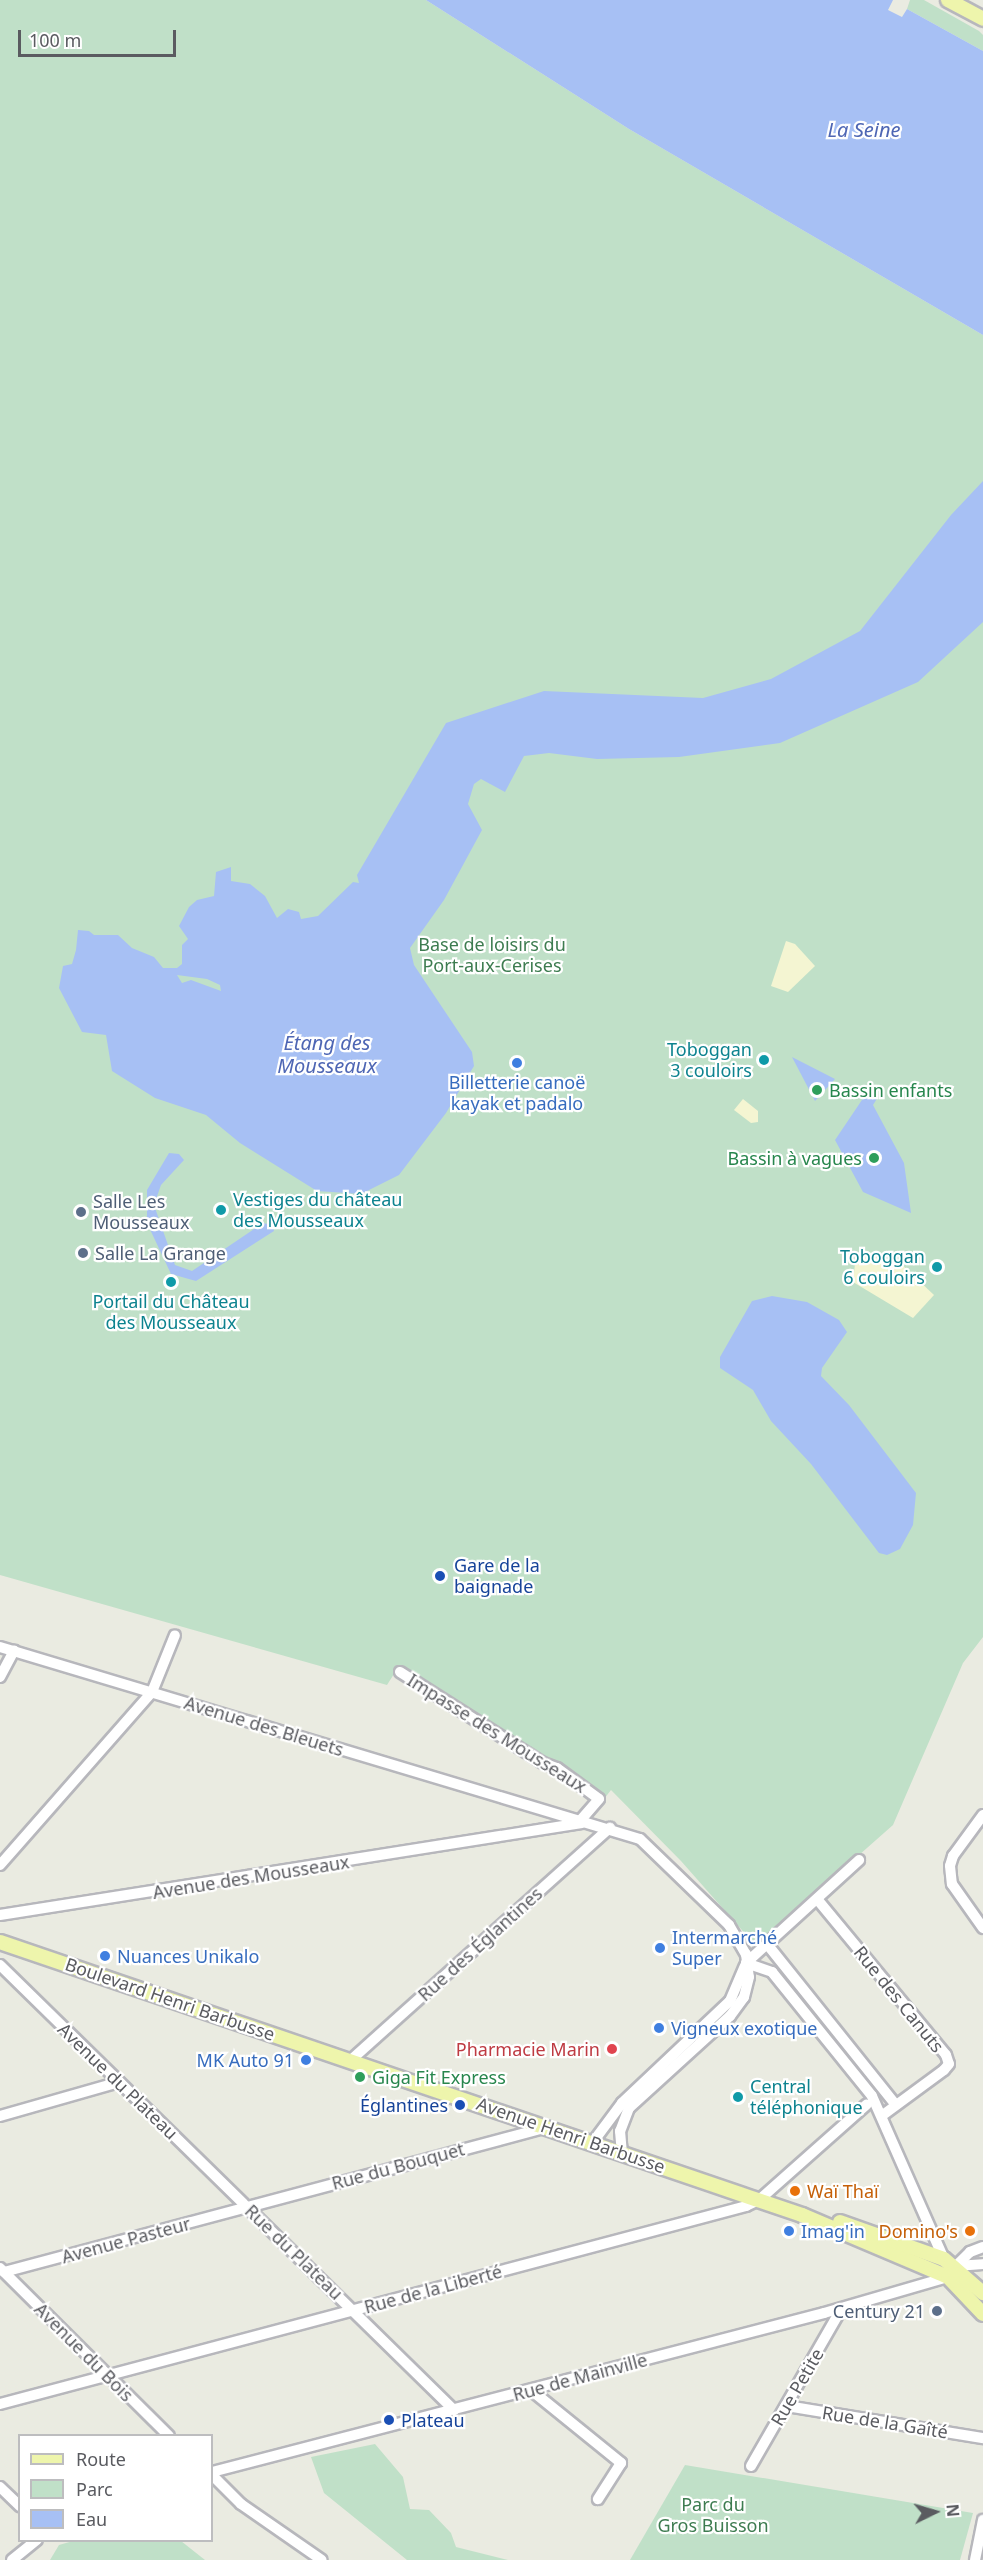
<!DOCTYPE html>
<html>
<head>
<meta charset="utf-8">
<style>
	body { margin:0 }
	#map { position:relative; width:983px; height:2560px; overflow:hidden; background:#eaebe1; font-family:"Noto Sans",sans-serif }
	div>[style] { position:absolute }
	.green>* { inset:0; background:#c0e0c8 }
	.sand>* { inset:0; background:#f4f5d2 }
	.water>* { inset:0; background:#a7c0f4 }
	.roads { filter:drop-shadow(2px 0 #b7b7bc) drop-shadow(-2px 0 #b7b7bc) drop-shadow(0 2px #b7b7bc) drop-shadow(0 -2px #b7b7bc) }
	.minor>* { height:10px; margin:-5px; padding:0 5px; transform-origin:5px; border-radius:5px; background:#fff }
	.major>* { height:14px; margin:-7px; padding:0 7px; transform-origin:7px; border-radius:7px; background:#eef5ac }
	.dots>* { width:16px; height:16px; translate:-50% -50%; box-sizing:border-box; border:3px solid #fff; border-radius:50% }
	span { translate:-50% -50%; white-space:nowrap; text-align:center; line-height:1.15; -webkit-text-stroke:4.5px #fff; paint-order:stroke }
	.park-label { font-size:18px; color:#3d7c50 }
	.culture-label { font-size:18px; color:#0d838f }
	.right { translate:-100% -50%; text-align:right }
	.left { translate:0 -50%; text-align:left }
	.shop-label { font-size:18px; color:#366cbe }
	.leisure-label { font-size:18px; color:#27864d }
	.service-label { font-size:18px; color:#4e5e75 }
	.transit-label { font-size:18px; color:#164399 }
	.street-label { font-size:18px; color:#5a5b60 }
	.health-label { font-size:18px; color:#be3a42 }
	.food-label { font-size:18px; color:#c56008 }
	.water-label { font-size:20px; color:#4e66b4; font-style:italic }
	.legend { position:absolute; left:18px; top:2434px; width:195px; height:108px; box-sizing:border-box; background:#fff; border:2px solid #bdbdbf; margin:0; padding:8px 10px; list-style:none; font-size:18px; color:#5a5b60 }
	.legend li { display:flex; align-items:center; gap:12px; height:30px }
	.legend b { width:30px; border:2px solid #bdbdbf }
	.north { position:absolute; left:905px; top:2482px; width:60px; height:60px; -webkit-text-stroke:4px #fff; paint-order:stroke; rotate:85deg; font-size:16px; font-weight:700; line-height:24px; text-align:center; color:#5a5b60 }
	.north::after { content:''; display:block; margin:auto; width:21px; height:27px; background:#5a5b60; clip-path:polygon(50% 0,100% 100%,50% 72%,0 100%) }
	.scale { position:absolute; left:18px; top:30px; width:158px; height:27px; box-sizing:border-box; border:3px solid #5a5b60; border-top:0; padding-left:8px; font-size:18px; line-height:21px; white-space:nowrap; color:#5a5b60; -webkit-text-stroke:4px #fff; paint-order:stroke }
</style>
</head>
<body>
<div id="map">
	<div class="green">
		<i style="clip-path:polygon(0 0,426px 0,629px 129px,983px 335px,983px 1637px,963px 1663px,893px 1825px,756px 1946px,681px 1861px,611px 1790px,604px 1799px,551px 1761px,399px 1666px,387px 1685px,0 1575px)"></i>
		<i style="clip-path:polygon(910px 0,924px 0,979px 31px,983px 35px,983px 51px,907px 9px)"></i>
		<i style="clip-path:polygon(375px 2444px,403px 2477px,410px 2509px,429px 2510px,451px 2533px,456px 2547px,508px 2560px,407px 2560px,324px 2493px,311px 2457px)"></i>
		<i style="clip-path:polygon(685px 2465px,973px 2513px,960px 2560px,630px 2560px)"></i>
		<i style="clip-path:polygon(73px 2541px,181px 2541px,205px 2560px,50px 2560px,59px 2545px)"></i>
	</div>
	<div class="sand">
		<i style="clip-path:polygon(786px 941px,795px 944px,815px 966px,788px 992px,771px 986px)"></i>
		<i style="clip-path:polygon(743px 1099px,758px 1111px,758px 1122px,751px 1123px,734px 1110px)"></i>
		<i style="clip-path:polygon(856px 1255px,897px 1260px,934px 1295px,913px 1318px,853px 1282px)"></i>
	</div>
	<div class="water">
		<i style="clip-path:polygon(426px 0,893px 0,888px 10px,902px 17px,907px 9px,983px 51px,983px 335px,629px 129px)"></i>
		<i style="clip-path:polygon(evenodd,983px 481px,983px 622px,918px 682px,780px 743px,679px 757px,597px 759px,549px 753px,524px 756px,505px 792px,481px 779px,474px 784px,468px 804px,482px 830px,444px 900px,410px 948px,414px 965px,472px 1052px,474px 1066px,446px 1113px,399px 1175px,361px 1194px,317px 1191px,240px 1143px,206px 1115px,155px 1098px,112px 1071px,106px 1035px,82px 1032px,59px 988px,63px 966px,72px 964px,76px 950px,78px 930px,89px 931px,94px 935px,118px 935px,132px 948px,154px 957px,163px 968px,177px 968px,182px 964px,182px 945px,188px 939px,179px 926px,189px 907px,197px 900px,214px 896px,216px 872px,231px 867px,231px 881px,250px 884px,265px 896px,277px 918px,288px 909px,299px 912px,301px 919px,318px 916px,353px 882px,359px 883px,357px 875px,446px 723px,544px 691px,703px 698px,771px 679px,860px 631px,951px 515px,983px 481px,177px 975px,207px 979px,220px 985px,221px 991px,191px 980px,182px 983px,177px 975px)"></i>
		<i style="clip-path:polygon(792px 1057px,835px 1079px,815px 1101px)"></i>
		<i style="clip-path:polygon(870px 1088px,878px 1097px,873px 1105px,904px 1163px,911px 1213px,863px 1192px,835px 1140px)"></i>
		<i style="clip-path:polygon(169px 1153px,179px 1154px,184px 1160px,161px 1185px,154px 1205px,175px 1265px,192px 1271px,263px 1223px,272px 1225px,274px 1231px,196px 1281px,171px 1274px,147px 1223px,147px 1190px)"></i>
		<i style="clip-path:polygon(772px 1296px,807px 1302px,839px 1320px,847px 1332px,822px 1368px,821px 1376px,849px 1405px,916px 1493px,913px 1525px,900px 1549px,887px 1555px,879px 1553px,811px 1464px,771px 1421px,753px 1390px,720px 1368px,720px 1357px,752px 1301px)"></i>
	</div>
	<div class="roads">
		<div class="minor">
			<i style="left:0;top:1647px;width:668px;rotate:16.7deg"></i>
			<i style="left:640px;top:1839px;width:124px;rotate:44deg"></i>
			<i style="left:729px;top:1925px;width:34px;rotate:60deg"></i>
			<i style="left:746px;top:1954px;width:23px;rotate:83deg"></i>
			<i style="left:749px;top:1977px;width:21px;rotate:104deg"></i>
			<i style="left:744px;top:1997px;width:24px;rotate:126deg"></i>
			<i style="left:730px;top:2016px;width:137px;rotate:137.7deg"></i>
			<i style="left:629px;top:2108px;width:25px;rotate:111deg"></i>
			<i style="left:620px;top:2131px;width:21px;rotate:85deg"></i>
			<i style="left:400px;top:1672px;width:169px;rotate:32.5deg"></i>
			<i style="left:543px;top:1763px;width:15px;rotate:20deg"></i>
			<i style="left:557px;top:1768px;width:52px;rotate:36.4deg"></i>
			<i style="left:599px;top:1799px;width:29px;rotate:131deg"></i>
			<i style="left:0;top:1677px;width:30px;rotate:-62deg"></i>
			<i style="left:983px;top:1815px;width:51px;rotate:126.2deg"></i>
			<i style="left:953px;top:1856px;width:10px;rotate:107deg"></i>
			<i style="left:950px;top:1866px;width:18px;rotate:84deg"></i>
			<i style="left:952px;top:1884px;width:54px;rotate:54.8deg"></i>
			<i style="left:0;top:1865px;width:230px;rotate:-48.7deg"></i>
			<i style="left:152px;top:1692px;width:61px;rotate:-68deg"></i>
			<i style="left:817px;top:1899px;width:202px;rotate:50.4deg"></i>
			<i style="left:946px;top:2055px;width:9px;rotate:72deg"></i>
			<i style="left:949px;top:2064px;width:8px;rotate:130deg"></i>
			<i style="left:944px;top:2070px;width:76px;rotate:143.6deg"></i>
			<i style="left:0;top:1915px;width:589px;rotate:-8.98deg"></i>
			<i style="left:767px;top:1944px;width:206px;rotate:51.3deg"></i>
			<i style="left:746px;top:1963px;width:28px;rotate:19deg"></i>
			<i style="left:772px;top:1972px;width:159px;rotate:51.1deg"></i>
			<i style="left:872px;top:2096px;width:178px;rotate:66.2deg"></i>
			<i style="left:746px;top:1963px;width:153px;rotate:-42.3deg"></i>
			<i style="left:0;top:1965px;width:636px;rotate:44.43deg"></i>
			<i style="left:351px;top:2060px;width:348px;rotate:-41.9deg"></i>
			<i style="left:0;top:2116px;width:124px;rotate:-15.9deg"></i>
			<i style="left:593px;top:2142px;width:49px;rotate:-53.4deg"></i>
			<i style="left:622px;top:2103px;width:149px;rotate:-43.4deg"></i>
			<i style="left:730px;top:2001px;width:38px;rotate:-67deg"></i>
			<i style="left:983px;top:2247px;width:14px;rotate:159deg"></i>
			<i style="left:970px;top:2252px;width:20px;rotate:135deg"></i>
			<i style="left:956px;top:2266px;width:27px;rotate:-4deg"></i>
			<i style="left:0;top:2268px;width:238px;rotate:44.8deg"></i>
			<i style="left:4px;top:2272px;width:559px;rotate:-14.93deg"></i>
			<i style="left:531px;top:2390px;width:116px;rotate:39deg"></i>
			<i style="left:621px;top:2463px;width:43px;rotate:122.6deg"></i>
			<i style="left:0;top:2404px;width:772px;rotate:-14.86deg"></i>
			<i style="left:746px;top:2206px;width:14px;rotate:-25deg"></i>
			<i style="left:759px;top:2200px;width:144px;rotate:-41.6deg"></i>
			<i style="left:787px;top:2406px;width:199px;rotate:9.3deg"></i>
			<i style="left:751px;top:2466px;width:182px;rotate:-60.1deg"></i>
			<i style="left:212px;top:2472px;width:632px;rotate:-14.56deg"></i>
			<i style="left:824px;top:2313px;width:129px;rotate:-16.2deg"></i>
			<i style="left:212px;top:2475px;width:41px;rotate:45deg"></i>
			<i style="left:241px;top:2504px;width:98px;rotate:34.7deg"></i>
			<i style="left:0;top:2487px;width:28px;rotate:44deg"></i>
			<i style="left:12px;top:2560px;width:32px;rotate:-39deg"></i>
			<i style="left:975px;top:2560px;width:41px;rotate:-78.7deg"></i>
		</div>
		<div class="major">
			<i style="left:948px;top:0;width:40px;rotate:28deg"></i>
			<i style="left:0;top:1942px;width:847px;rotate:18.8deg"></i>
			<i style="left:802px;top:2215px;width:159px;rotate:23deg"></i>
			<i style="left:948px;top:2277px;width:51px;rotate:46.6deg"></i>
			<i style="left:840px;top:2222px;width:110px;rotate:19.6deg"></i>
			<i style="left:944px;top:2259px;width:52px;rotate:41.1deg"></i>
		</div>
	</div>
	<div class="dots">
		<i style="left:764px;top:1060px;background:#0f9aa8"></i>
		<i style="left:517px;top:1063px;background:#3f7fe0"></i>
		<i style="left:817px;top:1090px;background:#2e9e5b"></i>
		<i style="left:874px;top:1158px;background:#2e9e5b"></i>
		<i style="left:221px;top:1210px;background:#0f9aa8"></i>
		<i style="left:81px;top:1212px;background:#5c6f8a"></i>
		<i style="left:83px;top:1253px;background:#5c6f8a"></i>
		<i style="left:937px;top:1267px;background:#0f9aa8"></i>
		<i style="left:171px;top:1282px;background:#0f9aa8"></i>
		<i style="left:440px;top:1576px;background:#1a4fb4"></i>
		<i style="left:660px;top:1948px;background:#3f7fe0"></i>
		<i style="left:105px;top:1956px;background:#3f7fe0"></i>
		<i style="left:659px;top:2028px;background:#3f7fe0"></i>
		<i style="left:612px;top:2049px;background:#e0444e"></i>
		<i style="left:306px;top:2060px;background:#3f7fe0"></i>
		<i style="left:360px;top:2077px;background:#2e9e5b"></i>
		<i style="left:738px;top:2097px;background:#0f9aa8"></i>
		<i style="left:460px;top:2105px;background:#1a4fb4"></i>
		<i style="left:795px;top:2191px;background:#e8710a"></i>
		<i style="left:789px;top:2231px;background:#3f7fe0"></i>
		<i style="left:970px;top:2231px;background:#e8710a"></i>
		<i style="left:937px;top:2311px;background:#5c6f8a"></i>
		<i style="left:389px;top:2420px;background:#1a4fb4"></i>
	</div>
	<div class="park-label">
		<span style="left:492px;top:955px">Base de loisirs du<br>Port-aux-Cerises</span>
		<span style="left:713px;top:2515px">Parc du<br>Gros Buisson</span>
	</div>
	<div class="culture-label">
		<span class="right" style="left:752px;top:1060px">Toboggan<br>3 couloirs</span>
		<span class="left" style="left:233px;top:1210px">Vestiges du château<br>des Mousseaux</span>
		<span class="right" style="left:925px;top:1267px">Toboggan<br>6 couloirs</span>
		<span style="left:171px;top:1312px">Portail du Château<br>des Mousseaux</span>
		<span class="left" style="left:750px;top:2097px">Central<br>téléphonique</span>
	</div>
	<div class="shop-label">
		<span style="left:517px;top:1093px">Billetterie canoë<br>kayak et padalo</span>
		<span class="left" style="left:672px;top:1948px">Intermarché<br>Super</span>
		<span class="left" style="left:117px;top:1956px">Nuances Unikalo</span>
		<span class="left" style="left:671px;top:2028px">Vigneux exotique</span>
		<span class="right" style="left:294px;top:2060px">MK Auto 91</span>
		<span class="left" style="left:801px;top:2231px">Imag'in</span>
	</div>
	<div class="leisure-label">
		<span class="left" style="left:829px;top:1090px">Bassin enfants</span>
		<span class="right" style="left:862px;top:1158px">Bassin à vagues</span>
		<span class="left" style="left:372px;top:2077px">Giga Fit Express</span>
	</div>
	<div class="service-label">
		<span class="left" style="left:93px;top:1212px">Salle Les<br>Mousseaux</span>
		<span class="left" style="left:95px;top:1253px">Salle La Grange</span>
		<span class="right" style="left:925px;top:2311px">Century 21</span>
	</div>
	<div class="transit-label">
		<span class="left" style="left:454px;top:1576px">Gare de la<br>baignade</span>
		<span class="right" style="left:448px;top:2105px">Églantines</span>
		<span class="left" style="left:401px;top:2420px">Plateau</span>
	</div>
	<div class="street-label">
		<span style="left:264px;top:1726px;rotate:17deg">Avenue des Bleuets</span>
		<span style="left:497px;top:1733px;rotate:32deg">Impasse des Mousseaux</span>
		<span style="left:251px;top:1877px;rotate:-9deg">Avenue des Mousseaux</span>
		<span style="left:480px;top:1944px;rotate:-42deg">Rue des Églantines</span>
		<span style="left:170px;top:1999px;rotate:19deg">Boulevard Henri Barbusse</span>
		<span style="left:899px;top:1999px;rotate:51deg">Rue des Canuts</span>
		<span style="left:118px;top:2081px;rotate:44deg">Avenue du Plateau</span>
		<span style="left:571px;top:2135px;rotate:19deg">Avenue Henri Barbusse</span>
		<span style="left:398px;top:2166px;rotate:-15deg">Rue du Bouquet</span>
		<span style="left:126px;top:2240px;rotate:-15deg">Avenue Pasteur</span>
		<span style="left:294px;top:2252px;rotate:44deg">Rue du Plateau</span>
		<span style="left:433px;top:2289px;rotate:-15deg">Rue de la Liberté</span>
		<span style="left:84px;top:2352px;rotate:45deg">Avenue du Bois</span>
		<span style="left:580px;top:2377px;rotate:-15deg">Rue de Mainville</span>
		<span style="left:797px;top:2387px;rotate:-60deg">Rue Petite</span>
		<span style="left:885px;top:2422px;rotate:9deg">Rue de la Gaîté</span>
	</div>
	<div class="health-label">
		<span class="right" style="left:600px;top:2049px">Pharmacie Marin</span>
	</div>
	<div class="food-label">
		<span class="left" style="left:807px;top:2191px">Waï Thaï</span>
		<span class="right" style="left:958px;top:2231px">Domino's</span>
	</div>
	<div class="water-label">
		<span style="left:864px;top:129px">La Seine</span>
		<span style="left:327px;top:1054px">Étang des<br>Mousseaux</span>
	</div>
	<ul class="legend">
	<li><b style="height:8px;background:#eef5ac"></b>Route</li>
	<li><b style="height:16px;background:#c0e0c8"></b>Parc</li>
	<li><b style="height:16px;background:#a7c0f4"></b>Eau</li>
	</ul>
	<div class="north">N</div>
	<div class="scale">100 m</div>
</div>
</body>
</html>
